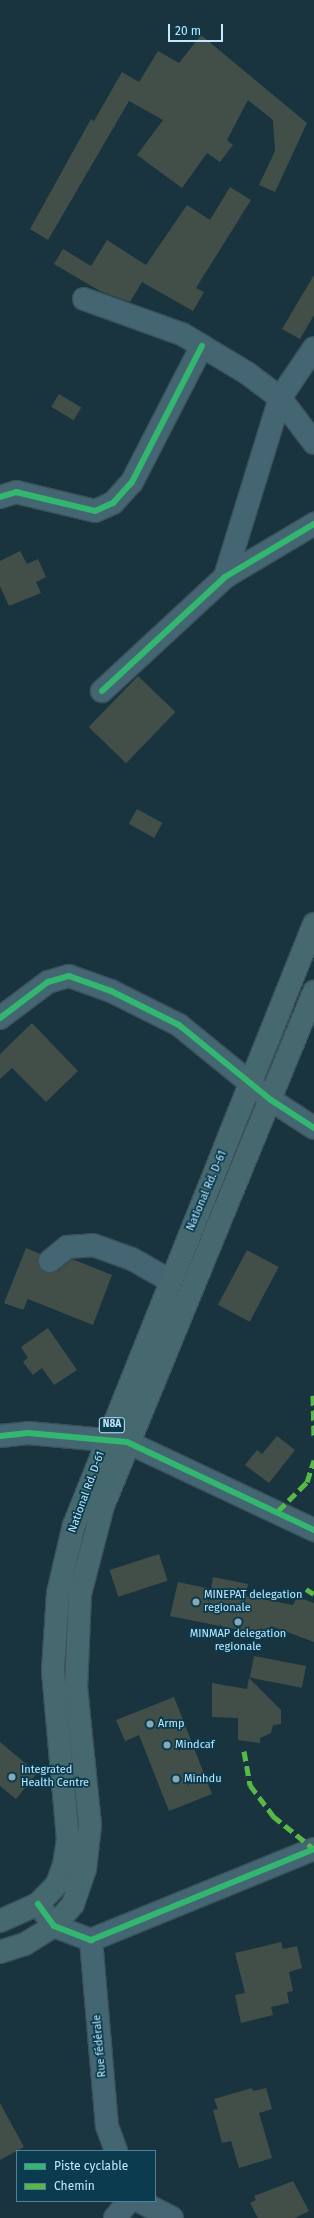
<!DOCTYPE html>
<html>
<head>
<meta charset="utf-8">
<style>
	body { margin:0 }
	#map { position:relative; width:314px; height:2218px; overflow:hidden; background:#19343f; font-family:"Fira Sans",sans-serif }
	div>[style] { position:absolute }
	.building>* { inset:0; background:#424f48; transform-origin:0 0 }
	.roads { filter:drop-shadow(1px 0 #3b515b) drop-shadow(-1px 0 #3b515b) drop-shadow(0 1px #3b515b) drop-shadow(0 -1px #3b515b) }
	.minor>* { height:22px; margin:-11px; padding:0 11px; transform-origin:11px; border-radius:11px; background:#436672 }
	.highway>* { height:22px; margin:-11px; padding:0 11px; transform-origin:11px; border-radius:11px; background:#46696f }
	.quiet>* { height:5px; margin-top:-2.5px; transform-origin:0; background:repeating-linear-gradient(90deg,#58b947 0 10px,transparent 0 15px) }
	.cycleway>* { height:6px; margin:-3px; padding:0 3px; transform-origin:3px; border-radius:3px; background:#33b770 }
	.dots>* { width:11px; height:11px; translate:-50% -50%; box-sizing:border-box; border:2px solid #0a3b4e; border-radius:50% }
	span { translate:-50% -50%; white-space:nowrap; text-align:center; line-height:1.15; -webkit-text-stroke:3.5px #0a3b4e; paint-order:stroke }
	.shield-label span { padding:1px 3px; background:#0a3b4e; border:1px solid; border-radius:3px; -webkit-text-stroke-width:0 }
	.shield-label { font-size:10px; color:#c2e9fe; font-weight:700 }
	.street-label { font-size:11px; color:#c2e9fe }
	.poi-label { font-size:11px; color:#c2e9fe }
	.left { translate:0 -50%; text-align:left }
	.legend { position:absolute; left:16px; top:2150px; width:140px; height:52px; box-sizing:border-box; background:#0a3b4e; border:1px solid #548194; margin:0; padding:5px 7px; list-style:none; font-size:12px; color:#c2e9fe }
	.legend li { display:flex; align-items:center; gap:8px; height:20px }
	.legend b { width:20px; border:1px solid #548194 }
	.scale { position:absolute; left:168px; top:24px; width:55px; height:18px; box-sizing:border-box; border:2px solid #c2e9fe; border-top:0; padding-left:5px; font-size:12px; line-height:14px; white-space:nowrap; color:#c2e9fe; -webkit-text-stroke:3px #0a3b4e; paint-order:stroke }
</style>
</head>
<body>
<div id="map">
	<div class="building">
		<i style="clip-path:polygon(201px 35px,307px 123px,275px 192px,259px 185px,275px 151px,273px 120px,248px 100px,227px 140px,233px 145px,220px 162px,207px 153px,182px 188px,137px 155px,163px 120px,129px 101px,48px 240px,30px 229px,91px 119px,94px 121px,122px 72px,139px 82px,158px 51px,179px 63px)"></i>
		<i style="clip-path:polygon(230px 187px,251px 200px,196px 288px,204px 292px,193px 311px,142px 282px,130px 302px,100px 291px,54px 264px,63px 249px,91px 266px,107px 240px,146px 265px,187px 205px,210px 220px)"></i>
		<i style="clip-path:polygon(314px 275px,314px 315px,300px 339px,282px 329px)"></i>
		<i style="left:59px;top:394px;width:26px;height:15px;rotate:31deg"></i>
		<i style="clip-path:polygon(20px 551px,27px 564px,38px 559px,46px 577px,36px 582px,41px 593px,9px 606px,0 586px,0 561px)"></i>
		<i style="left:138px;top:676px;width:52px;height:71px;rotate:44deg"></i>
		<i style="left:137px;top:809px;width:29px;height:17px;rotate:29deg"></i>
		<i style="clip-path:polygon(32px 1023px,78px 1071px,46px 1102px,12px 1068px,0 1079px,0 1054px)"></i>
		<i style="clip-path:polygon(26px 1248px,40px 1254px,38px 1263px,46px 1273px,58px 1271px,72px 1259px,112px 1275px,93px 1325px,28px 1299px,23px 1310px,4px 1303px)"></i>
		<i style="left:247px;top:1250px;width:36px;height:62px;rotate:28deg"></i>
		<i style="clip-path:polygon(48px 1328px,77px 1370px,54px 1385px,42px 1368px,33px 1375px,23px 1362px,28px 1358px,21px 1347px)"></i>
		<i style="clip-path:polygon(277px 1436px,295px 1450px,269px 1483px,245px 1465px,257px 1450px,262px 1454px)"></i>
		<i style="left:159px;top:1554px;width:28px;height:52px;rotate:72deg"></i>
		<i style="clip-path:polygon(213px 1577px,248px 1584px,246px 1596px,293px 1605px,297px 1597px,314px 1603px,314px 1642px,271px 1626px,269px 1636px,170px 1616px,178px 1582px,211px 1589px)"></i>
		<i style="left:254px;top:1656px;width:53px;height:22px;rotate:11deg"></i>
		<i style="clip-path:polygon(249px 1678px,281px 1710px,281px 1724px,273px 1725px,271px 1733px,260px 1738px,260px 1743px,238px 1740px,238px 1718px,212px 1717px,212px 1683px,247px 1689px)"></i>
		<i style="clip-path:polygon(174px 1697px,212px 1794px,169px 1811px,139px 1735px,125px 1741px,116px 1720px)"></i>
		<i style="clip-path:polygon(0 1742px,37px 1773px,16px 1799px,0 1786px)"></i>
		<i style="clip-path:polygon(281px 1942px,283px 1949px,297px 1946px,302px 1968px,289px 1972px,293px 1991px,287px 1992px,289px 2003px,271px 2007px,273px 2015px,241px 2023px,235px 1995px,245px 1993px,235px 1953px)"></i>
		<i style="clip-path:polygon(252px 2088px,253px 2091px,266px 2088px,272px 2109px,259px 2113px,272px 2158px,239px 2168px,231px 2141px,222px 2143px,213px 2110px,218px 2109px,214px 2099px)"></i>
		<i style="clip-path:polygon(0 2103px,24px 2147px,0 2160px)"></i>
		<i style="clip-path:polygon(293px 2181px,309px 2211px,295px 2218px,258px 2218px,250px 2203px,256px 2200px,254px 2196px)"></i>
	</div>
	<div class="roads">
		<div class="minor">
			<i style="left:84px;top:299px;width:104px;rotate:19.7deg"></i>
			<i style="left:182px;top:334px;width:76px;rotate:31deg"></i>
			<i style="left:247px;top:373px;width:41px;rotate:37.1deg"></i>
			<i style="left:280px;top:398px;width:56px;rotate:52.9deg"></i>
			<i style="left:0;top:497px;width:17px;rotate:-17deg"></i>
			<i style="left:16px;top:492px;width:81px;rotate:13.5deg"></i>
			<i style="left:95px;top:511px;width:20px;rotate:-24deg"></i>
			<i style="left:113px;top:503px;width:28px;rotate:-48deg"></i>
			<i style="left:132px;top:482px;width:153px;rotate:-62.8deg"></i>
			<i style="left:225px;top:577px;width:187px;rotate:-72.9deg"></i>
			<i style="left:280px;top:398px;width:60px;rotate:-55.8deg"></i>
			<i style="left:102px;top:691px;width:168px;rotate:-42.8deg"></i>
			<i style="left:225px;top:577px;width:104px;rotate:-30.8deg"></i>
			<i style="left:0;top:1018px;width:60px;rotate:-36.9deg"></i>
			<i style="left:48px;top:982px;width:22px;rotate:-16deg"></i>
			<i style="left:69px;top:976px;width:45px;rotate:19.7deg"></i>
			<i style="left:111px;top:991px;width:76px;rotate:26.6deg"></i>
			<i style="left:179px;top:1025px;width:119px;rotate:39.2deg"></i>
			<i style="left:271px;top:1100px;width:51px;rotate:33.1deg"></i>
			<i style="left:50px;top:1261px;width:22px;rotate:-39deg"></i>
			<i style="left:67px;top:1247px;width:26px;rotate:-4deg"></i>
			<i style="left:93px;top:1245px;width:41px;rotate:19.7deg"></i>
			<i style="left:132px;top:1259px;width:43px;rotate:29.6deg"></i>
			<i style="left:0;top:1436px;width:28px;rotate:-6deg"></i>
			<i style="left:28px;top:1433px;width:99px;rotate:5.2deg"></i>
			<i style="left:127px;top:1442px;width:207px;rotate:25.2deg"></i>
			<i style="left:38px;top:1904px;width:27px;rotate:54deg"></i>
			<i style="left:54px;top:1926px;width:40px;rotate:21deg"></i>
			<i style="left:91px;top:1940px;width:241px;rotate:-22.2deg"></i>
			<i style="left:91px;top:1940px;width:187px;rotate:85.1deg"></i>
			<i style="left:107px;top:2126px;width:27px;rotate:70deg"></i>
			<i style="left:139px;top:2201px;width:37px;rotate:27deg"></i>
			<i style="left:115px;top:2218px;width:22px;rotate:-51deg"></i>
		</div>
		<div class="highway">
			<i style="left:0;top:1921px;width:42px;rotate:-24.1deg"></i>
			<i style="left:38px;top:1904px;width:28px;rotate:-46deg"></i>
			<i style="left:57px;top:1884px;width:20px;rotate:-70deg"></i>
			<i style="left:64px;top:1865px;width:26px;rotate:-81deg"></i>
			<i style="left:68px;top:1839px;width:169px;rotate:-95.1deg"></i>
			<i style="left:53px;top:1671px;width:78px;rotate:-86.3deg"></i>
			<i style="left:58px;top:1593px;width:70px;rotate:-76.8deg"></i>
			<i style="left:74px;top:1525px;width:647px;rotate:-68.23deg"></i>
			<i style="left:0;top:1952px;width:26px;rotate:-18deg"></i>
			<i style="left:25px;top:1944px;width:34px;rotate:-32deg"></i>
			<i style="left:54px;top:1926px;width:29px;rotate:-49deg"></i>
			<i style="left:73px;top:1904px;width:37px;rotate:-71deg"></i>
			<i style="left:85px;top:1869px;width:44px;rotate:-83.5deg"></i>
			<i style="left:90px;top:1825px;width:138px;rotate:-95.8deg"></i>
			<i style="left:76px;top:1688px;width:94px;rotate:-87.6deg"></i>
			<i style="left:80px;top:1594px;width:91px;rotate:-75.4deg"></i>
			<i style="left:103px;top:1506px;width:556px;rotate:-67.68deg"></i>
		</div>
	</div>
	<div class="quiet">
		<i style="left:313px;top:1395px;width:45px;rotate:88.7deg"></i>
		<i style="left:278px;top:1511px;width:41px;rotate:-45deg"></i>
		<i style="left:307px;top:1482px;width:23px;rotate:-72deg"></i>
		<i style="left:306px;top:1589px;width:9px;rotate:32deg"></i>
		<i style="left:244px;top:1751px;width:35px;rotate:80deg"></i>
		<i style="left:250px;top:1785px;width:39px;rotate:53deg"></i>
		<i style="left:273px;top:1816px;width:53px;rotate:38.8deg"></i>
	</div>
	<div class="cycleway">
		<i style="left:0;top:497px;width:17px;rotate:-17deg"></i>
		<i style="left:16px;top:492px;width:81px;rotate:13.5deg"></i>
		<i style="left:95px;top:511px;width:20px;rotate:-24deg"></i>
		<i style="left:113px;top:503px;width:28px;rotate:-48deg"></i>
		<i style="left:132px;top:482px;width:153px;rotate:-62.8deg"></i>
		<i style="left:102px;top:691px;width:168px;rotate:-42.8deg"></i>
		<i style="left:225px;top:577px;width:104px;rotate:-30.8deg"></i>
		<i style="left:0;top:1018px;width:60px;rotate:-36.9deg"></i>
		<i style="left:48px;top:982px;width:22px;rotate:-16deg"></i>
		<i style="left:69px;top:976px;width:45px;rotate:19.7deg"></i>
		<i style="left:111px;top:991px;width:76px;rotate:26.6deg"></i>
		<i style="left:179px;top:1025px;width:119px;rotate:39.2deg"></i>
		<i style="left:271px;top:1100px;width:51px;rotate:33.1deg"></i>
		<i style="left:0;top:1436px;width:28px;rotate:-6deg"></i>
		<i style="left:28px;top:1433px;width:99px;rotate:5.2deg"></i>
		<i style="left:127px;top:1442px;width:207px;rotate:25.2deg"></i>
		<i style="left:38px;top:1904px;width:27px;rotate:54deg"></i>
		<i style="left:54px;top:1926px;width:40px;rotate:21deg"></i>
		<i style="left:91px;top:1940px;width:241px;rotate:-22.2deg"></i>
	</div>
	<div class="dots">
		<i style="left:196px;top:1602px;background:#87aabb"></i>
		<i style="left:238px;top:1622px;background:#87aabb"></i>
		<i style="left:150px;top:1724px;background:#87aabb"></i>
		<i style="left:167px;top:1745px;background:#87aabb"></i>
		<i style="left:12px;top:1777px;background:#87aabb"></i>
		<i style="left:176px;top:1779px;background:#87aabb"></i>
	</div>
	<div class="shield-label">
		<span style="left:112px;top:1425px">N8A</span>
	</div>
	<div class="street-label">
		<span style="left:207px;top:1191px;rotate:-67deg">National Rd. D-61</span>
		<span style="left:87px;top:1492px;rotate:-70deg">National Rd. D-61</span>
		<span style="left:100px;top:2046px;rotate:-95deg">Rue fédérale</span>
	</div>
	<div class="poi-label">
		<span class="left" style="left:204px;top:1602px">MINEPAT delegation<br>regionale</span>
		<span style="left:238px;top:1641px">MINMAP delegation<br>regionale</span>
		<span class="left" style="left:158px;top:1724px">Armp</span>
		<span class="left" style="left:175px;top:1745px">Mindcaf</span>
		<span class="left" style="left:21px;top:1777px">Integrated<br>Health Centre</span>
		<span class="left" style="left:184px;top:1779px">Minhdu</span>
	</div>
	<ul class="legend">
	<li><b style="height:5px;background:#33b770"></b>Piste cyclable</li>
	<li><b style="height:5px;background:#58b947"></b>Chemin</li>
	</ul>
	<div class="scale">20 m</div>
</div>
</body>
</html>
